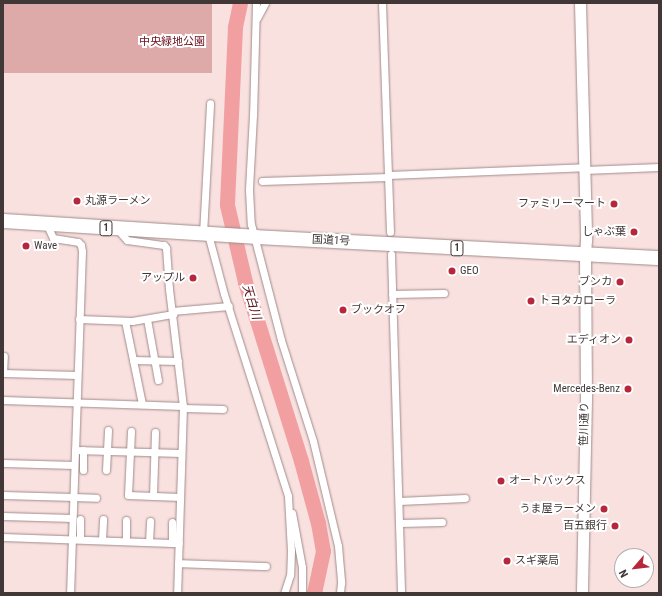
<!DOCTYPE html>
<meta charset="utf-8">
<style>
body{margin:0}
#map{position:relative;width:662px;height:596px;overflow:hidden;background:#f9e1e0;font-family:"Roboto Condensed","Noto Sans JP",sans-serif}
div>[style]{position:absolute}
.green>*{inset:0;background:#dda9a9;transform-origin:0 0}
.river>*{height:15px;margin:-7.5px;padding:0 7.5px;transform-origin:7.5px;border-radius:7.5px;background:#f19fa1}
.roads{filter:drop-shadow(0 0 1px #a18b8a) drop-shadow(0 0 1px #a18b8a)}
.street>*{height:7px;margin:-3.5px;padding:0 3.5px;transform-origin:3.5px;border-radius:3.5px;background:#fff}
.secondary>*{height:11px;margin:-5.5px;padding:0 5.5px;transform-origin:5.5px;border-radius:5.5px;background:#fff}
.highway>*{height:14px;margin:-7px;padding:0 7px;transform-origin:7px;border-radius:7px;background:#fff}
.dots>*{width:11px;height:11px;translate:-50% -50%;box-sizing:border-box;border:2px solid #fff;border-radius:50%}
span{translate:-50% -50%;white-space:nowrap;text-align:center;line-height:1.15;-webkit-text-stroke:4px #fff;paint-order:stroke}
.shield-label span{padding:1px 3px;background:#fff;border:1px solid;border-radius:3px;-webkit-text-stroke-width:0}
.shield-label{font-size:10px;color:#413737;font-weight:700}
.park-label{font-size:11px;color:#6d0d1e}
.poi-label{font-size:11px;color:#413737}
.left{translate:0 -50%;text-align:left}
.right{translate:-100% -50%;text-align:right}
.street-label{font-size:11px;color:#413737}
.water-label{font-size:12px;color:#58101a;font-style:italic}
.frame{position:absolute;inset:0;border:4px solid #413737;pointer-events:none}
.north{position:absolute;left:614px;top:548px;width:40px;height:40px;box-sizing:border-box;background:#fff;border:1px solid #b3afaf;border-radius:50%;rotate:242deg;font-size:11px;font-weight:700;line-height:16px;text-align:center;color:#413737}
.north::after{content:'';display:block;margin:auto;width:14px;height:18px;background:#b8263c;clip-path:polygon(50% 0,100% 100%,50% 72%,0 100%)}
</style>
<div id="map">
<div class="green">
<i style="left:3px;top:3px;width:209px;height:70px"></i>
</div>
<div class="river">
<i style="left:240px;top:3px;width:25px;rotate:102deg"></i>
<i style="left:235px;top:27px;width:178px;rotate:92.6deg"></i>
<i style="left:227px;top:205px;width:79px;rotate:76.8deg"></i>
<i style="left:245px;top:282px;width:188px;rotate:72.6deg"></i>
<i style="left:301px;top:461px;width:64px;rotate:74.7deg"></i>
<i style="left:318px;top:523px;width:28px;rotate:80deg"></i>
<i style="left:323px;top:551px;width:43px;rotate:102.1deg"></i>
</div>
<div class="roads">
<div class="street">
<i style="left:256px;top:3px;width:112px;rotate:91.5deg"></i>
<i style="left:253px;top:115px;width:75px;rotate:93.1deg"></i>
<i style="left:249px;top:190px;width:34px;rotate:87deg"></i>
<i style="left:251px;top:224px;width:120px;rotate:75.5deg"></i>
<i style="left:281px;top:340px;width:106px;rotate:72.4deg"></i>
<i style="left:313px;top:441px;width:108px;rotate:76.6deg"></i>
<i style="left:338px;top:546px;width:37px;rotate:85deg"></i>
<i style="left:341px;top:583px;width:10px;rotate:96deg"></i>
<i style="left:382px;top:3px;width:229px;rotate:88deg"></i>
<i style="left:257px;top:18px;width:17px;rotate:-62deg"></i>
<i style="left:584px;top:170px;width:75px;rotate:-2.3deg"></i>
<i style="left:388px;top:175px;width:196px;rotate:-2.3deg"></i>
<i style="left:262px;top:181px;width:126px;rotate:-1.8deg"></i>
<i style="left:47px;top:225px;width:14px;rotate:65deg"></i>
<i style="left:53px;top:238px;width:25px;rotate:9deg"></i>
<i style="left:78px;top:242px;width:4px;rotate:45deg"></i>
<i style="left:81px;top:245px;width:6px;rotate:81deg"></i>
<i style="left:82px;top:251px;width:342px;rotate:92deg"></i>
<i style="left:117px;top:229px;width:15px;rotate:48deg"></i>
<i style="left:127px;top:240px;width:37px;rotate:8deg"></i>
<i style="left:164px;top:245px;width:4px;rotate:56deg"></i>
<i style="left:166px;top:248px;width:41px;rotate:85.8deg"></i>
<i style="left:169px;top:289px;width:118px;rotate:83.2deg"></i>
<i style="left:183px;top:406px;width:187px;rotate:91.8deg"></i>
<i style="left:203px;top:234px;width:131px;rotate:-86.9deg"></i>
<i style="left:208px;top:234px;width:62px;rotate:75.1deg"></i>
<i style="left:224px;top:294px;width:212px;rotate:72.4deg"></i>
<i style="left:288px;top:496px;width:55px;rotate:86.9deg"></i>
<i style="left:291px;top:551px;width:24px;rotate:92deg"></i>
<i style="left:290px;top:575px;width:19px;rotate:108deg"></i>
<i style="left:391px;top:254px;width:339px;rotate:88.3deg"></i>
<i style="left:392px;top:294px;width:52px;rotate:-1.1deg"></i>
<i style="left:172px;top:311px;width:57px;rotate:-5deg"></i>
<i style="left:79px;top:319px;width:53px;rotate:2.2deg"></i>
<i style="left:132px;top:321px;width:42px;rotate:-9.7deg"></i>
<i style="left:147px;top:319px;width:62px;rotate:79.8deg"></i>
<i style="left:125px;top:321px;width:85px;rotate:78.4deg"></i>
<i style="left:133px;top:360px;width:45px;rotate:1.3deg"></i>
<i style="left:3px;top:373px;width:74px;rotate:1.5deg"></i>
<i style="left:3px;top:373px;width:17px;rotate:-87deg"></i>
<i style="left:3px;top:400px;width:180px;rotate:1.9deg"></i>
<i style="left:183px;top:408px;width:40px;rotate:1.4deg"></i>
<i style="left:131px;top:431px;width:64px;rotate:92.7deg"></i>
<i style="left:128px;top:495px;width:52px;rotate:2.2deg"></i>
<i style="left:75px;top:450px;width:106px;rotate:1.6deg"></i>
<i style="left:3px;top:463px;width:71px;rotate:1.6deg"></i>
<i style="left:83px;top:470px;width:20px;rotate:-90deg"></i>
<i style="left:106px;top:470px;width:40px;rotate:-87.1deg"></i>
<i style="left:3px;top:495px;width:70px;rotate:1.6deg"></i>
<i style="left:153px;top:496px;width:64px;rotate:-88.2deg"></i>
<i style="left:73px;top:497px;width:23px;rotate:2deg"></i>
<i style="left:399px;top:501px;width:66px;rotate:-2.6deg"></i>
<i style="left:292px;top:513px;width:55px;rotate:79.5deg"></i>
<i style="left:302px;top:567px;width:26px;rotate:90deg"></i>
<i style="left:3px;top:516px;width:69px;rotate:1.7deg"></i>
<i style="left:400px;top:523px;width:42px;rotate:-1.4deg"></i>
<i style="left:3px;top:537px;width:176px;rotate:2deg"></i>
<i style="left:80px;top:539px;width:20px;rotate:-90deg"></i>
<i style="left:102px;top:540px;width:21px;rotate:-87deg"></i>
<i style="left:126px;top:541px;width:21px;rotate:-90deg"></i>
<i style="left:149px;top:542px;width:21px;rotate:-87deg"></i>
<i style="left:172px;top:543px;width:21px;rotate:-90deg"></i>
<i style="left:178px;top:563px;width:88px;rotate:2deg"></i>
</div>
<div class="secondary">
<i style="left:580px;top:3px;width:237px;rotate:88.5deg"></i>
<i style="left:586px;top:240px;width:14px;rotate:94deg"></i>
<i style="left:585px;top:254px;width:145px;rotate:89.6deg"></i>
<i style="left:586px;top:399px;width:194px;rotate:91.2deg"></i>
</div>
<div class="highway">
<i style="left:3px;top:221px;width:253px;rotate:3.6deg"></i>
<i style="left:255px;top:237px;width:405px;rotate:3deg"></i>
</div>
</div>
<div class="dots">
<i style="left:77px;top:201px;background:#b8263c"></i>
<i style="left:614px;top:204px;background:#b8263c"></i>
<i style="left:634px;top:232px;background:#b8263c"></i>
<i style="left:26px;top:246px;background:#b8263c"></i>
<i style="left:452px;top:271px;background:#b8263c"></i>
<i style="left:193px;top:278px;background:#b8263c"></i>
<i style="left:620px;top:282px;background:#b8263c"></i>
<i style="left:531px;top:301px;background:#b8263c"></i>
<i style="left:343px;top:310px;background:#b8263c"></i>
<i style="left:629px;top:340px;background:#b8263c"></i>
<i style="left:628px;top:389px;background:#b8263c"></i>
<i style="left:501px;top:481px;background:#b8263c"></i>
<i style="left:604px;top:509px;background:#b8263c"></i>
<i style="left:615px;top:526px;background:#b8263c"></i>
<i style="left:507px;top:561px;background:#b8263c"></i>
</div>
<div class="shield-label">
<span style="left:106px;top:228px">1</span>
<span style="left:457px;top:248px">1</span>
</div>
<div class="park-label">
<span style="left:172px;top:42px">中央緑地公園</span>
</div>
<div class="poi-label">
<span class="left" style="left:85px;top:201px">丸源ラーメン</span>
<span class="right" style="left:606px;top:204px">ファミリーマート</span>
<span class="right" style="left:626px;top:232px">しゃぶ葉</span>
<span class="left" style="left:34px;top:246px">Wave</span>
<span class="left" style="left:460px;top:271px">GEO</span>
<span class="right" style="left:185px;top:278px">アップル</span>
<span class="right" style="left:612px;top:282px">ブンカ</span>
<span class="left" style="left:539px;top:301px">トヨタカローラ</span>
<span class="left" style="left:351px;top:310px">ブックオフ</span>
<span class="right" style="left:621px;top:340px">エディオン</span>
<span class="right" style="left:620px;top:389px">Mercedes-Benz</span>
<span class="left" style="left:509px;top:481px">オートバックス</span>
<span class="right" style="left:596px;top:509px">うま屋ラーメン</span>
<span class="right" style="left:607px;top:526px">百五銀行</span>
<span class="left" style="left:515px;top:561px">スギ薬局</span>
</div>
<div class="street-label">
<span style="left:331px;top:241px;rotate:3deg">国道1号</span>
<span style="left:585px;top:424px;rotate:-89deg">笹川通り</span>
</div>
<div class="water-label">
<span style="left:251px;top:302px;rotate:73deg">天白川</span>
</div>
<div class="frame"></div>
<div class="north">N</div>
</div>
